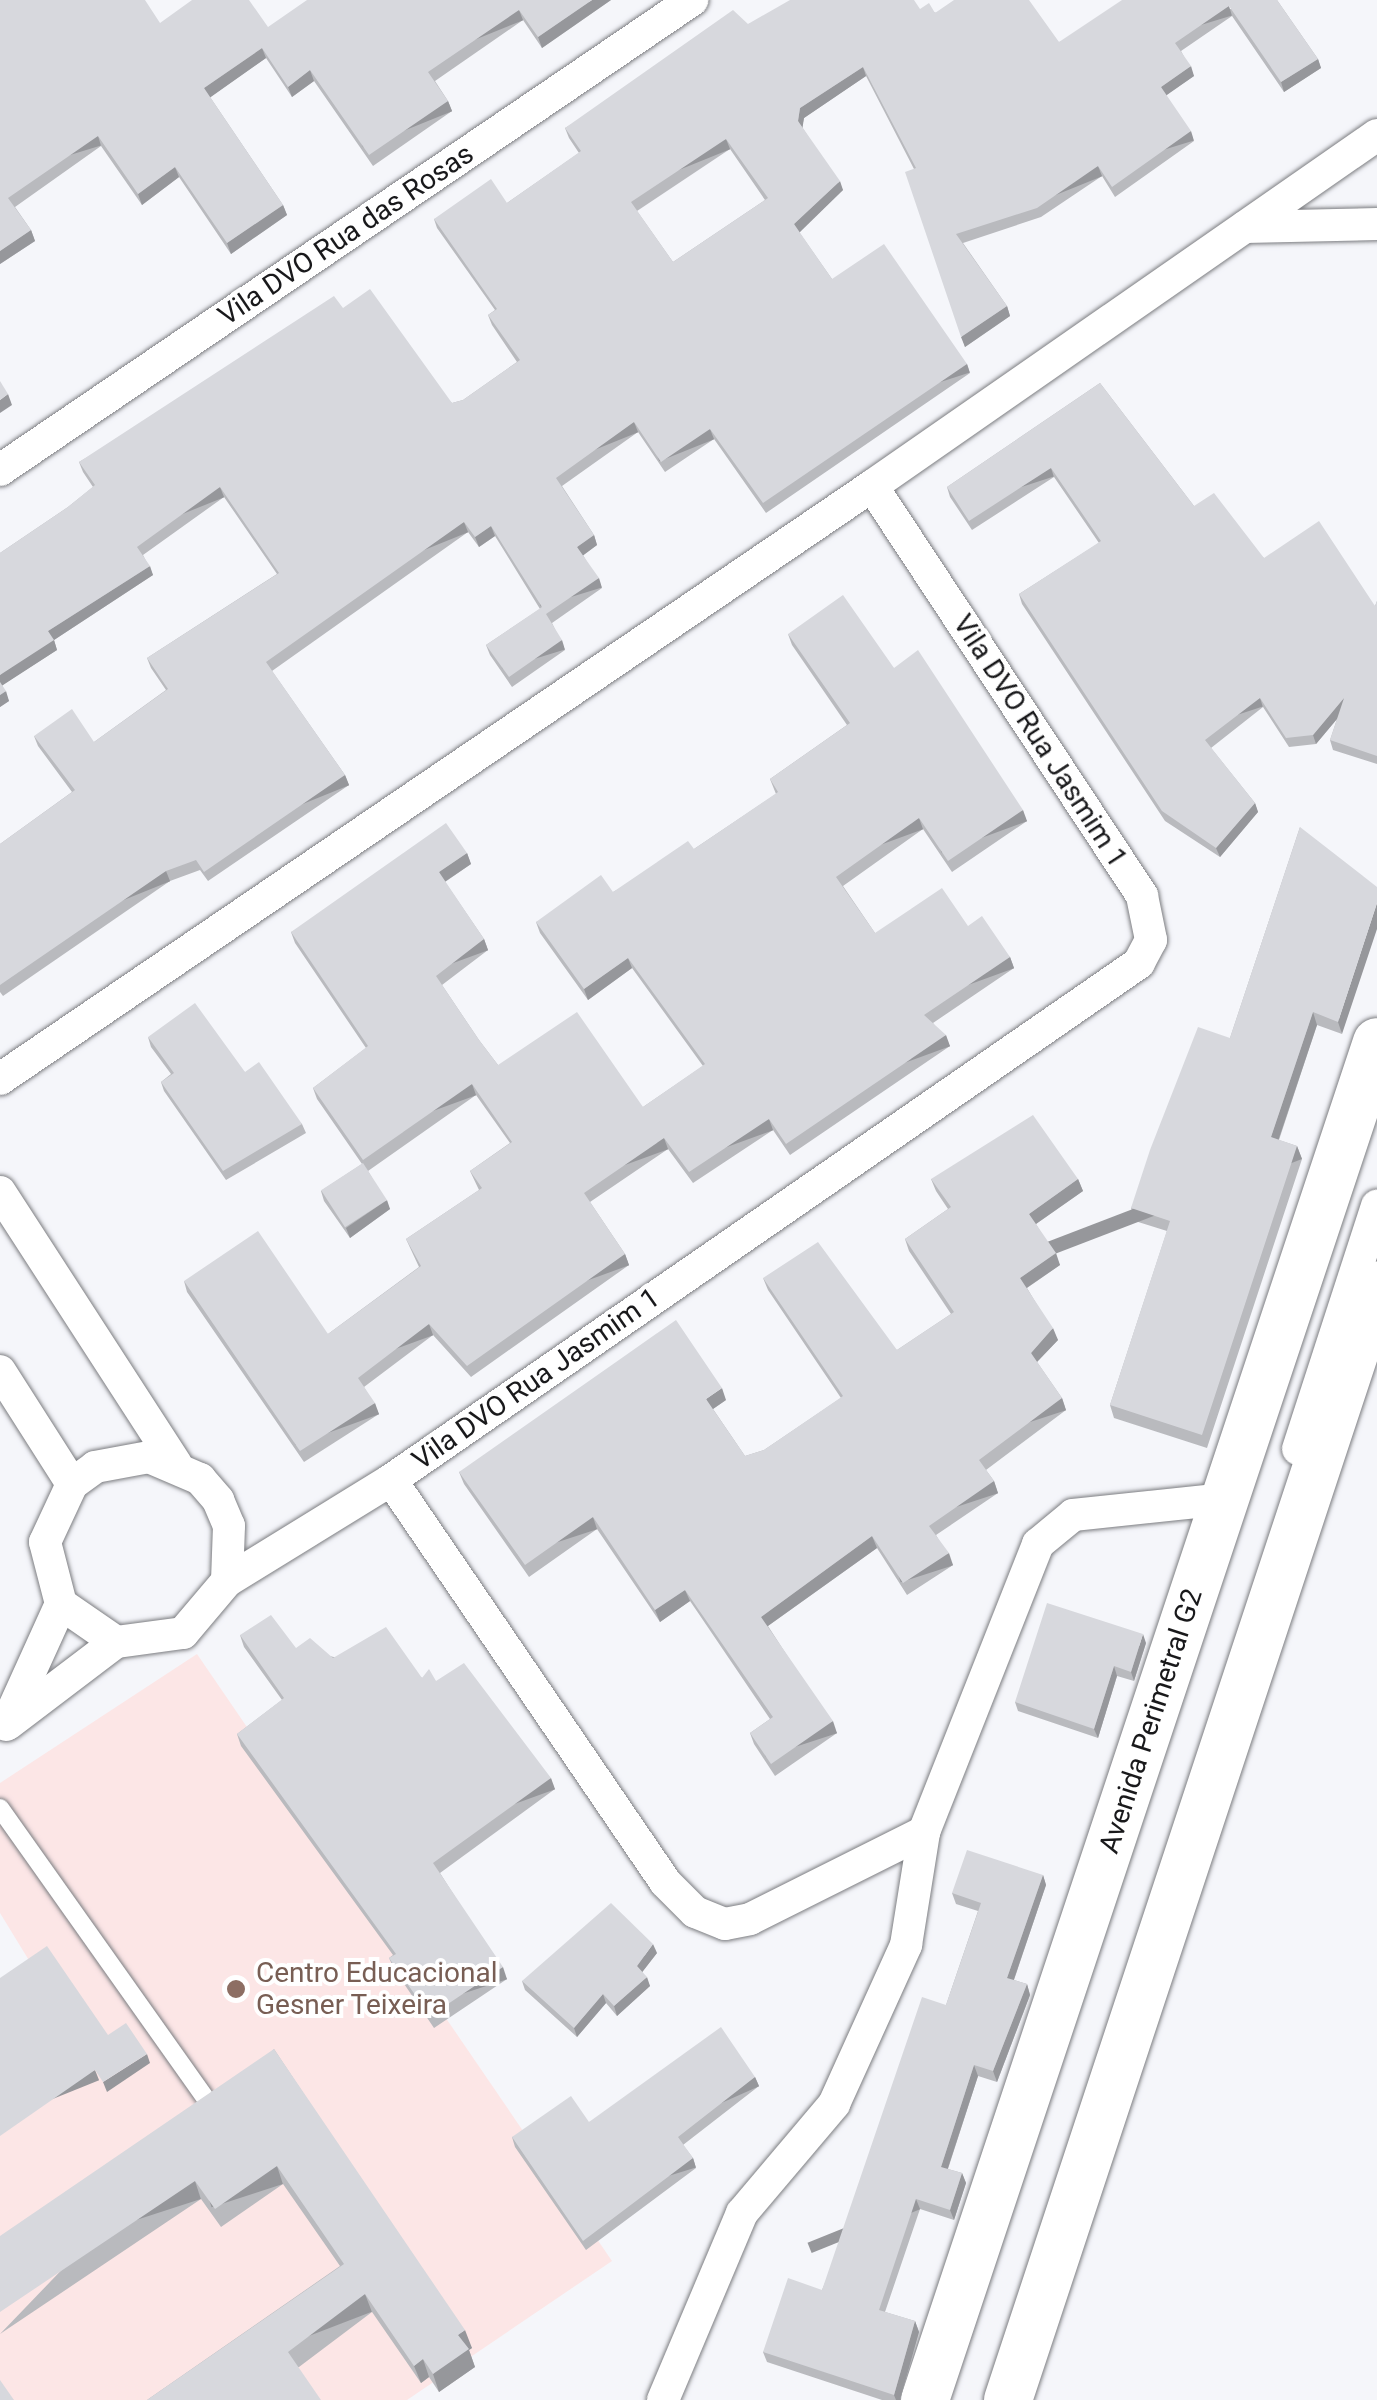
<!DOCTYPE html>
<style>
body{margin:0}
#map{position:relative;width:1377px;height:2400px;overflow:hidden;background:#f5f6fa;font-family:Roboto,sans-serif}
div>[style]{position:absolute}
.education>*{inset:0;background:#fce6e6}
.roads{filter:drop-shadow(0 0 2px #7c7d81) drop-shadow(0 0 2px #7c7d81)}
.lane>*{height:18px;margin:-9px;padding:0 9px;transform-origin:9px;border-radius:9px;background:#fff}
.street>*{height:32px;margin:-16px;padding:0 16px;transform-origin:16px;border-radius:16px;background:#fff}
.secondary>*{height:48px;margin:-24px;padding:0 24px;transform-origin:24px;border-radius:24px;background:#fff}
.wall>*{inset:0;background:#b9babe}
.shaded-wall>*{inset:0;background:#96979b;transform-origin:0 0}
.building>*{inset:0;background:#d7d8dd;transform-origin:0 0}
.dots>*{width:28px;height:28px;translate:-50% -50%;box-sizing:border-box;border:5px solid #fff;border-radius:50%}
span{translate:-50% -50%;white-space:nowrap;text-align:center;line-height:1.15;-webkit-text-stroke:8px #fff;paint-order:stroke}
.street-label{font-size:28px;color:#19191b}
.education-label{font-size:28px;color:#785e54}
.left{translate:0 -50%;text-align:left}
</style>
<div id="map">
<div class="education">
<i style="clip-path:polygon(197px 1654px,612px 2261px,407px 2400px,0 2400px,0 2130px,93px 2065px,0 1913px,0 1783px)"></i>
</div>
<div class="roads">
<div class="lane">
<i style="left:0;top:1808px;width:353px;rotate:54.7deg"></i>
</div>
<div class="street">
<i style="left:1245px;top:227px;width:132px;rotate:-1.3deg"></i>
<i style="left:0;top:470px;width:837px;rotate:-34.18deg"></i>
<i style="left:872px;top:486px;width:615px;rotate:-34.8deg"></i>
<i style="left:0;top:1079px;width:1055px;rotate:-34.22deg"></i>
<i style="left:872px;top:486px;width:491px;rotate:56.6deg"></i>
<i style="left:1142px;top:896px;width:45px;rotate:78.4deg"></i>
<i style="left:1151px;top:940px;width:26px;rotate:118deg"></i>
<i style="left:1139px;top:963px;width:909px;rotate:145.35deg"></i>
<i style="left:391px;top:1480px;width:193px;rotate:148.4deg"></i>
<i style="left:0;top:1192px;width:324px;rotate:57.1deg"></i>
<i style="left:0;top:1371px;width:134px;rotate:57.5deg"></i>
<i style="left:1298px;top:1449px;width:256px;rotate:-72deg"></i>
<i style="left:391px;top:1480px;width:486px;rotate:55.7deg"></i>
<i style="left:665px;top:1882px;width:42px;rotate:45deg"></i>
<i style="left:695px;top:1912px;width:32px;rotate:22deg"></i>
<i style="left:725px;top:1924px;width:25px;rotate:-11deg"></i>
<i style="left:750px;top:1919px;width:195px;rotate:-26.6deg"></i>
<i style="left:8px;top:1724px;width:136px;rotate:-37.2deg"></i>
<i style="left:6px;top:1725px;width:133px;rotate:-65.6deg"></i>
<i style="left:61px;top:1604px;width:64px;rotate:-104.5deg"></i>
<i style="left:45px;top:1542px;width:64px;rotate:-65deg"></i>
<i style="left:72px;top:1484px;width:29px;rotate:-36deg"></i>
<i style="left:95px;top:1467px;width:55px;rotate:-10.5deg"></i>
<i style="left:149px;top:1457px;width:56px;rotate:23.3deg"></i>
<i style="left:200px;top:1479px;width:28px;rotate:49deg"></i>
<i style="left:218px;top:1500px;width:28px;rotate:67deg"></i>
<i style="left:229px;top:1526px;width:55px;rotate:92.1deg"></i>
<i style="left:227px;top:1581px;width:68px;rotate:130.2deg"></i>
<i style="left:183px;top:1633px;width:68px;rotate:172.3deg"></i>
<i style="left:116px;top:1642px;width:67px;rotate:-145.4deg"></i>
<i style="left:663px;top:2400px;width:203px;rotate:-67.1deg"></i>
<i style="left:742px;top:2213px;width:143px;rotate:-49.8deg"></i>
<i style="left:834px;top:2104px;width:175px;rotate:-65.6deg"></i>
<i style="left:906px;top:1945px;width:114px;rotate:-80.9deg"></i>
<i style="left:924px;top:1832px;width:310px;rotate:-68.4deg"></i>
<i style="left:1038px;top:1544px;width:45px;rotate:-39.6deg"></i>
<i style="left:1073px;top:1515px;width:153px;rotate:-6deg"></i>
</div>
<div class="secondary">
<i style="left:925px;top:2400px;width:1431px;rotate:-71.59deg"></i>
<i style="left:1008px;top:2400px;width:1174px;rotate:-71.69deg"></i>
</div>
</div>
<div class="wall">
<i style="clip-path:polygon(0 0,160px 23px,268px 27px,611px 0,542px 48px,523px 20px,435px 81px,448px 101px,452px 111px,373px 166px,314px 81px,292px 97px,266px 58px,210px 97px,283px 205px,287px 215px,231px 254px,179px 177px,142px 205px,101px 146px,15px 207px,31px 230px,35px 241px,0 264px)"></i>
<i style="clip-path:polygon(evenodd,1277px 0,1318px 59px,1321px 68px,1284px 92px,1232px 16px,1181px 51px,1194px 76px,1166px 95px,1194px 141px,1115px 197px,1102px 176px,1041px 217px,963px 243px,1007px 306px,1010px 316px,965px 347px,914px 169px,866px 76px,804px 118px,802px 127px,843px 190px,799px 232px,832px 279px,967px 364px,970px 373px,766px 513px,714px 439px,665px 472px,638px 432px,562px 486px,594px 535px,597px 545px,583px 555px,602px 588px,552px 623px,565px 650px,512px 687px,490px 655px,486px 645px,540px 609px,495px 536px,479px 547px,468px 532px,272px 671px,345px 775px,349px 785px,208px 881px,200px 870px,170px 881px,3px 996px,0 992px,0 844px,72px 792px,38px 746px,34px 736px,94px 742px,166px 690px,151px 668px,147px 658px,277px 574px,224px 497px,143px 555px,153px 575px,54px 640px,57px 650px,2px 685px,9px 701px,0 707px,0 553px,68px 507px,93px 487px,83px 472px,79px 462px,343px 308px,452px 403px,463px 400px,517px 362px,492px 325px,488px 315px,495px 310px,437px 228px,434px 219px,507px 203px,579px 153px,569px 138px,565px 128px,748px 24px,920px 9px,1059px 42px,1277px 0,730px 149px,765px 200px,673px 262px,637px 211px,730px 149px)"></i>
<i style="clip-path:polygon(1100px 383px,1194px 506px,1264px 558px,1375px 606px,1377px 601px,1377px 764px,1333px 750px,1330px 740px,1337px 719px,1316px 744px,1289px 747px,1263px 707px,1211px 748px,1255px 803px,1258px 812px,1220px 857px,1165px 821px,1022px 604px,1019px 594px,1099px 543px,1054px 477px,972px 530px,950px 497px,947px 487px)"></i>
<i style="clip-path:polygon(788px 634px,894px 668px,1027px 821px,952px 872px,923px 829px,843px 886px,875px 933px,968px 926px,1010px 957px,1014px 968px,933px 1023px,950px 1046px,790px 1155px,773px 1130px,693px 1183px,668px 1149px,590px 1202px,625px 1254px,629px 1265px,471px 1377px,433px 1335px,364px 1387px,379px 1414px,304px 1462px,187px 1292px,184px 1281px,328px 1334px,419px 1267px,406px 1239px,479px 1190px,470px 1171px,510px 1143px,476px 1095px,368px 1171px,390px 1209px,350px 1238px,324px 1201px,321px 1191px,362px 1164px,317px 1099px,313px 1088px,366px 1048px,295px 943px,291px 932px,467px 853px,471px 864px,445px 882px,484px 939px,488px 950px,442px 985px,479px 1040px,498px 1065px,643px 1107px,703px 1066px,632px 968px,588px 1000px,540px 933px,536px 922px,613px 892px,694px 849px,776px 794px,770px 779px,847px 725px,792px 645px)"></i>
<i style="clip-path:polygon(1300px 827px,1342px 1034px,1317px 1025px,1279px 1140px,1297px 1146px,1302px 1159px,1207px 1448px,1114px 1418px,1110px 1405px,1167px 1231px,1135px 1221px,1131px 1208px,1230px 1038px)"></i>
<i style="clip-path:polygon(148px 1037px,245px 1072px,302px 1124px,306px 1133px,226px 1180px,164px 1091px,161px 1082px,171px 1074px,151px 1047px)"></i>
<i style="clip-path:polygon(931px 1179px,1078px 1179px,1083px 1191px,1036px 1224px,1060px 1265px,1027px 1288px,1058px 1340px,1037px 1362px,1062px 1398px,1066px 1410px,986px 1470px,994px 1481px,998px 1493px,936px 1535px,953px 1565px,907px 1595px,877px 1548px,768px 1626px,837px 1733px,775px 1776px,754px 1744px,750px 1733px,770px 1719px,690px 1601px,660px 1622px,597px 1529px,529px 1577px,464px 1484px,459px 1472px,726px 1400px,713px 1409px,745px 1456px,764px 1450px,841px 1398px,768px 1290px,763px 1278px,897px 1350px,951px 1314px,909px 1251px,905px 1239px,948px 1209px,936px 1191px)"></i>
<i style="clip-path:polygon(240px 1635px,436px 1681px,555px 1789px,440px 1873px,507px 1979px,434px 2028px,394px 1969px,389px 1958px,393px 1955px,241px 1746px,237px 1734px,282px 1700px,244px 1647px)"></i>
<i style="clip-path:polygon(1146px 1643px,1134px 1681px,1117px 1676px,1098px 1738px,1018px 1711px,1015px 1702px)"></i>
<i style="clip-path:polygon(1043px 1875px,1046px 1885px,1014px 1980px,1027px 1984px,1030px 1995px,997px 2082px,978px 2076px,948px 2169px,962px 2173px,966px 2183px,954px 2220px,920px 2209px,885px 2312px,915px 2321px,919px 2332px,900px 2400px,882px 2400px,767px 2362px,763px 2352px,822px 2290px,946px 2005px,978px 1911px,956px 1904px,952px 1893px)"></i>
<i style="clip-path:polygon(657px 1953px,642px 1972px,650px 1986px,617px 2016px,606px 2003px,577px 2037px,525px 1990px,522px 1981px)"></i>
<i style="clip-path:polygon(274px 2049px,472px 2348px,469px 2350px,475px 2367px,439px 2392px,429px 2377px,421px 2383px,372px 2312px,299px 2367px,147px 2400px,340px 2266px,283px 2184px,221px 2227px,201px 2199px,0 2334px)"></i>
<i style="clip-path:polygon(755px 2077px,759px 2086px,683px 2145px,693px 2158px,696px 2168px,586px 2250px,515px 2147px,512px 2137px,589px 2122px)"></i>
</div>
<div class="shaded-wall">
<i style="clip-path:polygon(592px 0,611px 0,542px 48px,538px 37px)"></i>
<i style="left:1229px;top:6px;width:10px;height:65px;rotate:73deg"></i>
<i style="left:519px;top:10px;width:11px;height:110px;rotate:68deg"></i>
<i style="clip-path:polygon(262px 48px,266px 58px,208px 99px,204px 88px)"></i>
<i style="clip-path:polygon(1318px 59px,1321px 68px,1284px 92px,1281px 82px)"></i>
<i style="clip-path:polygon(1191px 66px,1194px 76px,1164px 97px,1161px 87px)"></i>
<i style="clip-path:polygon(863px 67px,866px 76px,804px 118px,802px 131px,798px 121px,800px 108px)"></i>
<i style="clip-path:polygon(310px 70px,314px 81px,292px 97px,288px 87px)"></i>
<i style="left:448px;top:101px;width:11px;height:96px;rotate:68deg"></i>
<i style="left:1191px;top:131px;width:10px;height:97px;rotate:73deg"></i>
<i style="left:98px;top:136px;width:10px;height:109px;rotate:73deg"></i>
<i style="left:726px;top:139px;width:11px;height:114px;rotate:68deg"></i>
<i style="left:1098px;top:166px;width:11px;height:74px;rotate:68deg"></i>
<i style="clip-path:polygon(175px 167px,179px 177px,142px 205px,138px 194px)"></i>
<i style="clip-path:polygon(840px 181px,843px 190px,798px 234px,794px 224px)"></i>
<i style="clip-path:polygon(283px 205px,287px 215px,231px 254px,227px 243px)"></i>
<i style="clip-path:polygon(31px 230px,35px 241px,0 264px,0 251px)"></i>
<i style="clip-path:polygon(1007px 306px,1010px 316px,965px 347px,961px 337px)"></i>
<i style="left:967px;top:364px;width:9px;height:247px;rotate:72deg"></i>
<i style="clip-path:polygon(8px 394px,12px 405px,0 413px,0 400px)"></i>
<i style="left:634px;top:422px;width:11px;height:96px;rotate:68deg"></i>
<i style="left:710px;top:429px;width:11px;height:59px;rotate:68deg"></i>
<i style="left:1051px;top:468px;width:9px;height:98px;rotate:72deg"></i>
<i style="left:220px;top:487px;width:11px;height:102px;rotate:68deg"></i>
<i style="left:464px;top:522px;width:11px;height:242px;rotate:68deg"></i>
<i style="clip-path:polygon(491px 526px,495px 536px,479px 547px,475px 537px)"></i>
<i style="clip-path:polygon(594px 535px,597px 545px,581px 557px,577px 547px)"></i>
<i style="clip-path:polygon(150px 566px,153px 575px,54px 640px,57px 650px,0 687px,0 675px,48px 631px)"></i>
<i style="left:599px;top:578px;width:10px;height:64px;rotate:73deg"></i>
<i style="left:562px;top:640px;width:10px;height:65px;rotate:73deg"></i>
<i style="clip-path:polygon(6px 691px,9px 701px,0 707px,0 695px)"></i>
<i style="left:1260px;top:698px;width:9px;height:69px;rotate:72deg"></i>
<i style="clip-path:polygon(1344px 698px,1347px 707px,1316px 744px,1313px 735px)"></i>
<i style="left:345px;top:775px;width:11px;height:171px;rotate:68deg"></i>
<i style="clip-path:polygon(1255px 803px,1258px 812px,1220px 857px,1216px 848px)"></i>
<i style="left:1023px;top:810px;width:12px;height:91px;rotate:70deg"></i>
<i style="left:919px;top:818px;width:12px;height:102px;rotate:70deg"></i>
<i style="clip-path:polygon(467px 853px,471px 864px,443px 883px,439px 872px)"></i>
<i style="left:166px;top:871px;width:11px;height:201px;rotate:68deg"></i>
<i style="clip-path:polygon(1377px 903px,1377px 929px,1342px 1034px,1338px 1022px)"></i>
<i style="left:484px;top:939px;width:12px;height:61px;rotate:70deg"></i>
<i style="left:1010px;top:957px;width:12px;height:104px;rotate:70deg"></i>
<i style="clip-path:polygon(628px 958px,632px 968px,588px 1000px,584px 989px)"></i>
<i style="clip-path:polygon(1313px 1012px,1317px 1025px,1275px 1150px,1271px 1137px)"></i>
<i style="left:946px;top:1035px;width:12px;height:194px;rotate:70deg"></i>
<i style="left:472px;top:1084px;width:12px;height:133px;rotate:70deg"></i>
<i style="left:769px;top:1119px;width:12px;height:96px;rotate:70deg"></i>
<i style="left:664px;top:1138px;width:12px;height:97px;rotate:70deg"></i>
<i style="left:1297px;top:1146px;width:14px;height:304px;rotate:69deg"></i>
<i style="clip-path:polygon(1078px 1179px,1083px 1191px,1033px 1226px,1029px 1214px)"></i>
<i style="clip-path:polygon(387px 1200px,390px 1209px,350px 1238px,346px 1228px)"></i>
<i style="clip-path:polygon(1056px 1253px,1060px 1265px,1025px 1289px,1020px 1278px)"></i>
<i style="left:625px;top:1254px;width:12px;height:194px;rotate:70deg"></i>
<i style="left:429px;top:1324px;width:12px;height:89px;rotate:70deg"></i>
<i style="clip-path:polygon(1053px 1328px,1058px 1340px,1035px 1364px,1031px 1353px)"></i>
<i style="clip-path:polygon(722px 1388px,726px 1400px,710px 1411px,706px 1399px)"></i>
<i style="left:1062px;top:1398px;width:13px;height:104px;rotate:72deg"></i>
<i style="left:375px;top:1403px;width:12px;height:89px;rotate:70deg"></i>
<i style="left:994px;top:1481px;width:13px;height:79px;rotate:72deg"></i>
<i style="left:593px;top:1517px;width:13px;height:83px;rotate:72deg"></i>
<i style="clip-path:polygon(872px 1536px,877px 1548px,765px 1628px,761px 1617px)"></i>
<i style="left:949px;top:1553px;width:13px;height:55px;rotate:72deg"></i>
<i style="clip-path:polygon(685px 1590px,690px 1601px,660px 1622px,655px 1610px)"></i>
<i style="clip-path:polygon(1143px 1634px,1146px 1643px,1134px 1681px,1131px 1672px)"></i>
<i style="clip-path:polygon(1114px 1666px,1117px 1676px,1098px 1738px,1094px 1729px)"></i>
<i style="left:833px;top:1721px;width:13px;height:75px;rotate:72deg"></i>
<i style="left:551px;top:1778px;width:12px;height:145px;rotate:70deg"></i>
<i style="clip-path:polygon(1043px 1875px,1046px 1885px,1011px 1988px,1007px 1978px)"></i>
<i style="clip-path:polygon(653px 1944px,657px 1953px,640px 1975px,637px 1966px)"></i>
<i style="left:503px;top:1967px;width:13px;height:88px;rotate:72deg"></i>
<i style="clip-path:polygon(647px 1977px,650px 1986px,617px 2016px,614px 2006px)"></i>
<i style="clip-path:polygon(1027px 1984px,1030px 1995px,997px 2082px,993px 2071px)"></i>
<i style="clip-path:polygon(603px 1994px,606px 2003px,577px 2037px,574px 2028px)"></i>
<i style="clip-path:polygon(147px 2054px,150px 2063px,107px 2092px,103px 2082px)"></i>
<i style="clip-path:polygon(974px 2065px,978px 2076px,945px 2177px,941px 2167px)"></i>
<i style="left:95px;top:2070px;width:11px;height:116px;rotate:68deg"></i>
<i style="left:755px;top:2077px;width:10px;height:98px;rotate:66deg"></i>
<i style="left:693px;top:2158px;width:10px;height:138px;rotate:73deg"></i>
<i style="left:277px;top:2166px;width:19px;height:75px;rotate:72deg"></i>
<i style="clip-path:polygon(962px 2173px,966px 2183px,954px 2220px,950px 2210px)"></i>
<i style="left:195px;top:2181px;width:19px;height:235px;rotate:72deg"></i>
<i style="left:916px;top:2199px;width:11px;height:117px;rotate:68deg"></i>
<i style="left:365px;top:2294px;width:19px;height:96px;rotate:69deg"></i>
<i style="clip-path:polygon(915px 2321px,919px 2332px,900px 2400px,896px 2400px,894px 2395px)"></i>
<i style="clip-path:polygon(465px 2330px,472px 2348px,469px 2350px,475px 2367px,439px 2392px,433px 2374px,458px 2335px)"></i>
<i style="clip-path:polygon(423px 2359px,429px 2377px,421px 2383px,414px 2366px)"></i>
</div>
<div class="building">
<i style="clip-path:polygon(0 0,145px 0,160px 23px,192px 0,249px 0,268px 27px,307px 0,592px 0,538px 37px,519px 10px,428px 72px,448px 101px,369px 155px,310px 70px,288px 87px,262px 48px,204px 88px,283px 205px,227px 243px,175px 167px,138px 194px,98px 136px,8px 198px,31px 230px,0 251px)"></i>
<i style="clip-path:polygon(evenodd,790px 0,914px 0,920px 9px,929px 3px,935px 13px,954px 0,1029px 0,1059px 42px,1122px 0,1277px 0,1318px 59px,1281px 82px,1229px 6px,1175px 43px,1191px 66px,1161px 87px,1191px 131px,1112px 187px,1098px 166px,1037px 208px,956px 234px,1007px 306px,961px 337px,905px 172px,916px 168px,863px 67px,800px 108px,798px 121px,840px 181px,794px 224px,832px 279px,884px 244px,967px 364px,763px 503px,710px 429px,661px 462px,634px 422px,556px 478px,594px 535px,577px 547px,599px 578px,546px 614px,562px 640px,509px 677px,486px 645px,542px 607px,491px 526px,475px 537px,464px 522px,266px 662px,345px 775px,204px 872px,196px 860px,166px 871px,0 985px,0 844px,75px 790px,34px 736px,72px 709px,94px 742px,168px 689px,147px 658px,279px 573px,220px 487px,137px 547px,150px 566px,48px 631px,54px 640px,0 675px,0 553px,68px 507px,95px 485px,79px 462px,334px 296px,343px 308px,370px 289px,452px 403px,463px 400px,520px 360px,488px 315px,497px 309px,434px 219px,491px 179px,507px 203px,581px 151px,565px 128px,733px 10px,748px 24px,790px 0,726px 139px,768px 198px,673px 262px,631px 202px,726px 139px)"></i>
<i style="clip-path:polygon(0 381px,8px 394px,0 400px)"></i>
<i style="clip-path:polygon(1100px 383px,1194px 506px,1214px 493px,1264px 558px,1319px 521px,1375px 606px,1377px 601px,1377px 756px,1330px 740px,1344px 698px,1313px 735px,1286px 738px,1260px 698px,1205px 740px,1255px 803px,1216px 848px,1162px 811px,1019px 594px,1101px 541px,1051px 468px,969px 521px,947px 487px)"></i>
<i style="clip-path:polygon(843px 595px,894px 668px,918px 650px,1023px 810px,948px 861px,919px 818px,836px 877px,875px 933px,942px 888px,968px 926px,982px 916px,1010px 957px,924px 1015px,946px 1035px,786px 1144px,769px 1119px,689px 1172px,664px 1138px,584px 1193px,625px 1254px,467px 1366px,429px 1324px,358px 1378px,375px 1403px,300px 1451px,184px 1281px,258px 1231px,328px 1334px,421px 1266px,406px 1239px,482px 1188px,470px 1171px,512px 1142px,472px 1084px,363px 1160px,313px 1088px,368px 1046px,291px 932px,446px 823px,467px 853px,439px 872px,484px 939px,436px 976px,479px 1040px,498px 1065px,577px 1012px,643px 1107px,705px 1064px,628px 958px,584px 989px,536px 922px,601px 875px,613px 892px,688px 841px,694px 849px,778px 792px,770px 779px,850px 723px,788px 634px)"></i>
<i style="clip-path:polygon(0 682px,6px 691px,0 695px)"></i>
<i style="clip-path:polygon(1300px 827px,1377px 887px,1377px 903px,1338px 1022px,1313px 1012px,1271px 1137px,1297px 1146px,1202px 1435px,1110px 1405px,1170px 1221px,1131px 1208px,1150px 1150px,1198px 1027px,1230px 1038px)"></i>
<i style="clip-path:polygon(195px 1003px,245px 1072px,259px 1062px,302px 1124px,223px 1171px,161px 1082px,174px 1073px,148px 1037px)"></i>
<i style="clip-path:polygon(1033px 1115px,1078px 1179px,1029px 1214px,1056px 1253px,1020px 1278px,1053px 1328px,1031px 1353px,1062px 1398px,979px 1460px,994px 1481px,929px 1526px,949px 1553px,903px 1583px,872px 1536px,761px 1617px,833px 1721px,771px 1764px,750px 1733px,773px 1717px,685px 1590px,655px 1610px,593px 1517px,525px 1565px,459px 1472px,676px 1320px,722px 1388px,706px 1399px,745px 1456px,764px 1450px,843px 1396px,763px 1278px,818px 1242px,897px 1350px,954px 1312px,905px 1239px,951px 1207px,931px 1179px)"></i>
<i style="left:363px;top:1163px;width:44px;height:50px;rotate:57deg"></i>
<i style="clip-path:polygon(1047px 1603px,1143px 1634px,1131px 1672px,1114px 1666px,1094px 1729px,1015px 1702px)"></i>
<i style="clip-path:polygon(271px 1615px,296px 1648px,310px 1638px,333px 1658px,386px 1627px,422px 1678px,429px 1669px,436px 1681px,464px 1663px,551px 1778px,433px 1863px,503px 1967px,430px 2016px,389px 1958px,396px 1954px,237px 1734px,284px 1698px,240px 1635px)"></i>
<i style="clip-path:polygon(967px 1850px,1043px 1875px,1007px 1978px,1027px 1984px,993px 2071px,974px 2065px,941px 2167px,962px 2173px,950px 2210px,916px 2199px,879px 2310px,915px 2321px,894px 2395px,763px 2352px,788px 2278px,822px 2290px,922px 1997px,946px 2005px,981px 1903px,952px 1893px)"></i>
<i style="clip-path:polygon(611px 1903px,653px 1944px,637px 1966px,647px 1977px,614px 2006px,603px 1994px,574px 2028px,522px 1981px)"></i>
<i style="clip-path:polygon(47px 1946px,108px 2035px,126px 2023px,147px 2054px,103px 2082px,95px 2070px,0 2136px,0 1978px)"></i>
<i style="clip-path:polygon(721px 2027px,755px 2077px,678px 2137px,693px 2158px,583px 2241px,512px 2137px,571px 2096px,589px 2122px)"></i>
<i style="clip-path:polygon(274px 2049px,465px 2330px,458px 2335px,469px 2349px,433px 2374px,423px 2359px,414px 2366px,365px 2294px,288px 2352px,321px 2400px,147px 2400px,344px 2264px,277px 2166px,215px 2209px,195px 2181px,0 2312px,0 2236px)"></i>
<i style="clip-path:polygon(0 2380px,14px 2400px,0 2400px)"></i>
</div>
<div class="dots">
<i style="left:236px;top:1989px;background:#8d6e63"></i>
</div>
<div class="street-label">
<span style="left:346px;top:235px;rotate:-34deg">Vila DVO Rua das Rosas</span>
<span style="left:1040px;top:741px;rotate:57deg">Vila DVO Rua Jasmim 1</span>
<span style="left:536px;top:1379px;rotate:-35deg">Vila DVO Rua Jasmim 1</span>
<span style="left:1151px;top:1721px;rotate:-72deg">Avenida Perimetral G2</span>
</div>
<div class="education-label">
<span class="left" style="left:256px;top:1989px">Centro Educacional<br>Gesner Teixeira</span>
</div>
</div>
